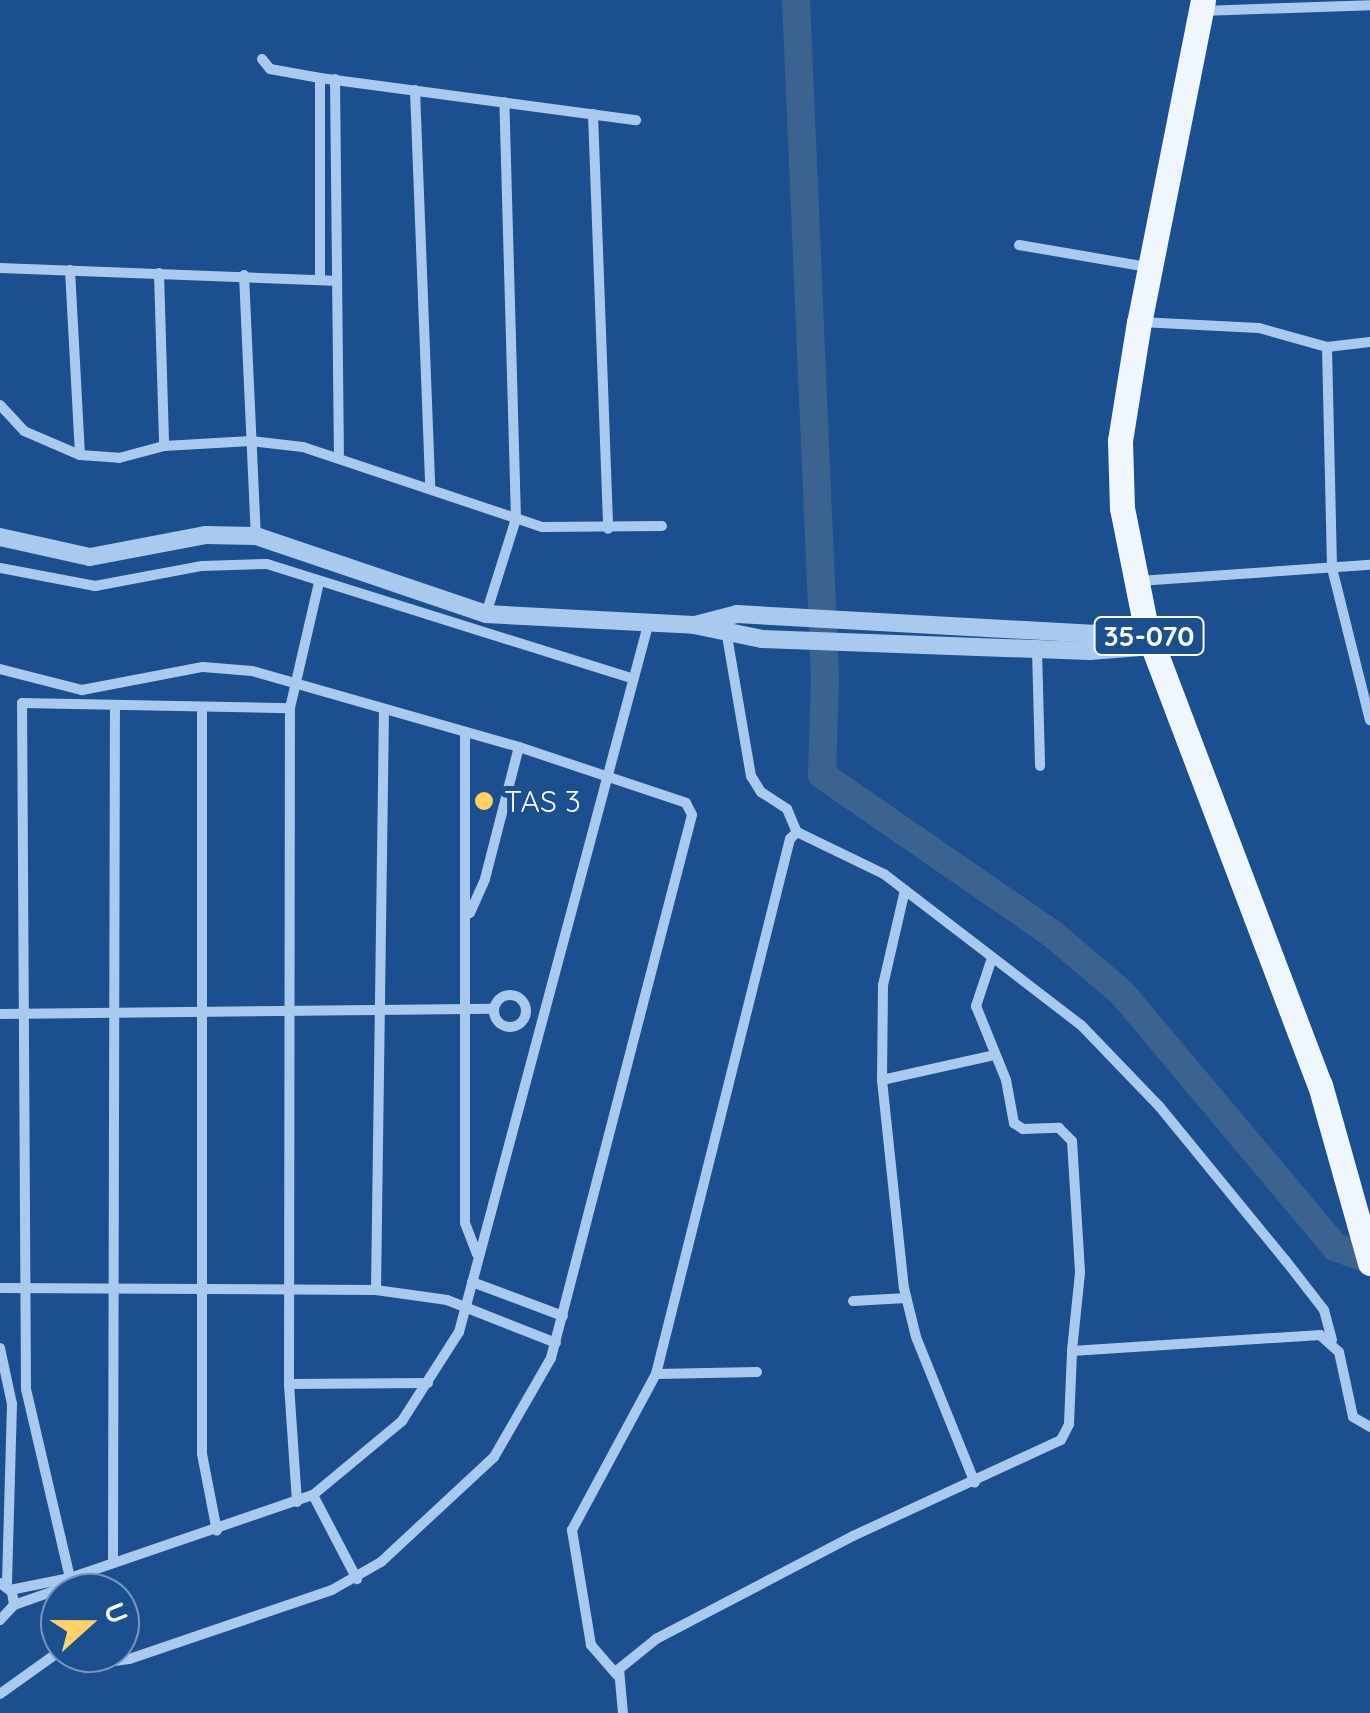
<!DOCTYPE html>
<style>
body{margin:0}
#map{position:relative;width:1370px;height:1713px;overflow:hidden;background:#1b4f8f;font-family:Quicksand,sans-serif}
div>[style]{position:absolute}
.river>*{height:28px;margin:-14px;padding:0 14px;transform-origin:14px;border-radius:14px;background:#3c6290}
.minor>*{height:10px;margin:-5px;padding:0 5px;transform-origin:5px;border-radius:5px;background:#a9c9ee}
.minor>.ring{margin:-5px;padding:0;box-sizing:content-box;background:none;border:10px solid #a9c9ee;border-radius:50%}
.tertiary>*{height:18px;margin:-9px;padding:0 9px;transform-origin:9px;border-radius:9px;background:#a9c9ee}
.primary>*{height:25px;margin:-12.5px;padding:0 12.5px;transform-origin:12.5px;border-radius:12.5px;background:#f0f6ff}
.dots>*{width:28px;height:28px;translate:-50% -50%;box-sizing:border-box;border:5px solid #1b4f8f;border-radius:50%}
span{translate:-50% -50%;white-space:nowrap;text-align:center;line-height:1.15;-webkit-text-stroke:10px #1b4f8f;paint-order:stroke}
.shield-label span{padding:2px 8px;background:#1b4f8f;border:2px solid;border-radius:8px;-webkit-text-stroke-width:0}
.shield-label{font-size:28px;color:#fff;font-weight:700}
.poi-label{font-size:30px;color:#fff}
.left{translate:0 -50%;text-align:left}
.north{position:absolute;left:40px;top:1573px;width:100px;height:100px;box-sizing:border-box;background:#1b4f8f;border:2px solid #7695bc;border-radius:50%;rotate:69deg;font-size:28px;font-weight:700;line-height:40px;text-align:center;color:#fff}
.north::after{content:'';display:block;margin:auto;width:35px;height:45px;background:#ffd166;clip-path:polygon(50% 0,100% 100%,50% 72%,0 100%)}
</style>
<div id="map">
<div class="river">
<i style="left:796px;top:0;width:680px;rotate:87.55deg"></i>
<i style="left:825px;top:679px;width:96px;rotate:91.8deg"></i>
<i style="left:822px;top:775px;width:277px;rotate:34.6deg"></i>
<i style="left:1050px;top:932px;width:94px;rotate:40.3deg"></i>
<i style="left:1122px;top:993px;width:331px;rotate:50deg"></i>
<i style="left:1335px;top:1247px;width:37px;rotate:20deg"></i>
</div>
<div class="minor">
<i style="left:1202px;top:11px;width:168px;rotate:-2deg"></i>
<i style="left:262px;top:59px;width:13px;rotate:51deg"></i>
<i style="left:270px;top:69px;width:51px;rotate:10.2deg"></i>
<i style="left:320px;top:78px;width:319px;rotate:7.6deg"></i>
<i style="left:335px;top:79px;width:376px;rotate:89.4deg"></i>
<i style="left:415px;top:90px;width:396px;rotate:87.8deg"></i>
<i style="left:593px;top:114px;width:415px;rotate:87.9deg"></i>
<i style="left:1019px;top:245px;width:131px;rotate:9.7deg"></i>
<i style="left:0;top:268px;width:333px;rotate:2.2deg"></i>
<i style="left:70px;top:270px;width:185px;rotate:86.9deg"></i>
<i style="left:159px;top:273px;width:173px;rotate:88.3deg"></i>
<i style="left:244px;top:275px;width:261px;rotate:87.4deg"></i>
<i style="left:320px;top:280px;width:202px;rotate:-90deg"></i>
<i style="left:1140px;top:322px;width:119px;rotate:2.9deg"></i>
<i style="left:1259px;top:328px;width:71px;rotate:15.6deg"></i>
<i style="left:1327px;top:347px;width:43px;rotate:-6.6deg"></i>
<i style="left:1327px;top:347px;width:221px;rotate:88.7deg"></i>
<i style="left:1332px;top:568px;width:157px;rotate:76deg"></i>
<i style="left:0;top:405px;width:35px;rotate:47deg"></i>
<i style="left:24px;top:431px;width:61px;rotate:23.2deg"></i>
<i style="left:80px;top:455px;width:39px;rotate:4deg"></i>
<i style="left:119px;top:458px;width:47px;rotate:-14.9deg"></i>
<i style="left:164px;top:446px;width:87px;rotate:-3.3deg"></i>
<i style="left:251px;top:441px;width:52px;rotate:6.6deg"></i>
<i style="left:303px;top:447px;width:252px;rotate:18.5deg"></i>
<i style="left:542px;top:527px;width:120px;rotate:-0.5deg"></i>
<i style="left:0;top:568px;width:97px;rotate:10.7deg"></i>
<i style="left:95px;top:586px;width:109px;rotate:-10.6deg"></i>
<i style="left:202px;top:566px;width:65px;rotate:-1.8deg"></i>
<i style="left:267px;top:564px;width:384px;rotate:17.4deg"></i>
<i style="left:1139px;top:581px;width:232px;rotate:-4deg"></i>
<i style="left:486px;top:614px;width:100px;rotate:-72.5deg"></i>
<i style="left:516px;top:519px;width:417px;rotate:-91.6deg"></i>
<i style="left:726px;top:630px;width:148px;rotate:80.3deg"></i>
<i style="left:751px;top:776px;width:19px;rotate:58deg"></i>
<i style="left:761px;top:792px;width:31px;rotate:33deg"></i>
<i style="left:787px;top:809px;width:25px;rotate:67deg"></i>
<i style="left:1037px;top:649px;width:117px;rotate:88.5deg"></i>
<i style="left:0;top:669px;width:85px;rotate:14.4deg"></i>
<i style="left:82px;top:690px;width:123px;rotate:-10.8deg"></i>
<i style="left:203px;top:667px;width:49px;rotate:4.7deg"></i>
<i style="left:252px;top:671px;width:278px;rotate:15.9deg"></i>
<i style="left:519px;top:747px;width:176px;rotate:18.5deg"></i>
<i style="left:686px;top:803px;width:13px;rotate:63deg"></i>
<i style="left:692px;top:815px;width:561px;rotate:104.56deg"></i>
<i style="left:551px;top:1358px;width:114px;rotate:119.9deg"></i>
<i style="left:494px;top:1457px;width:154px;rotate:137.1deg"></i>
<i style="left:381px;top:1562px;width:56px;rotate:150.3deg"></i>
<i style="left:332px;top:1590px;width:214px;rotate:161.2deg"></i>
<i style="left:129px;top:1659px;width:45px;rotate:172.4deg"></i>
<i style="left:84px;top:1665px;width:31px;rotate:-159deg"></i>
<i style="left:202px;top:708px;width:746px;rotate:90deg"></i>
<i style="left:202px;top:1454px;width:78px;rotate:79deg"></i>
<i style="left:465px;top:734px;width:489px;rotate:90deg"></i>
<i style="left:465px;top:1223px;width:33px;rotate:69deg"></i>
<i style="left:905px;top:890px;width:98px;rotate:103deg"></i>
<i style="left:883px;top:985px;width:95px;rotate:90.6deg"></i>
<i style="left:882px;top:1080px;width:209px;rotate:84deg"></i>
<i style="left:904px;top:1288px;width:50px;rotate:76.2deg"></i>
<i style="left:916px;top:1337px;width:157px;rotate:68deg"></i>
<i style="left:470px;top:913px;width:37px;rotate:-66deg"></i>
<i style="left:485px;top:879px;width:136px;rotate:-75.6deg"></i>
<i style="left:992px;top:958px;width:51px;rotate:108.4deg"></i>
<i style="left:976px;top:1006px;width:80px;rotate:67.9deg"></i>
<i style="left:1006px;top:1080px;width:44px;rotate:79.5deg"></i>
<i style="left:1014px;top:1123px;width:11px;rotate:34deg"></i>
<i style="left:1023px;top:1129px;width:36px;rotate:-2deg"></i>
<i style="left:1059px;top:1128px;width:18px;rotate:45deg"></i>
<i style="left:1072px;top:1141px;width:132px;rotate:86.5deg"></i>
<i style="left:1080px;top:1273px;width:78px;rotate:95.9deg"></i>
<i class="ring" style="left:494px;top:995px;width:22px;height:22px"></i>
<i style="left:0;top:1014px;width:494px;rotate:-0.6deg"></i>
<i style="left:882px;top:1080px;width:116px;rotate:-12.5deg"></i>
<i style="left:472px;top:1282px;width:97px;rotate:20.5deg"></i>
<i style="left:0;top:1288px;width:376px;rotate:0.3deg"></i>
<i style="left:376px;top:1290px;width:72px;rotate:8deg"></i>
<i style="left:447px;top:1300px;width:117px;rotate:21.5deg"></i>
<i style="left:376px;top:1290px;width:579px;rotate:-89.21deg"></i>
<i style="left:853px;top:1301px;width:53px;rotate:-3.2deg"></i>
<i style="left:0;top:1348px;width:57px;rotate:77.9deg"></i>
<i style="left:12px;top:1404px;width:183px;rotate:91.6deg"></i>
<i style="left:656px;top:1374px;width:101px;rotate:-1.1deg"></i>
<i style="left:289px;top:1384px;width:139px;rotate:-0.4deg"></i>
<i style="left:313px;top:1495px;width:95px;rotate:62.4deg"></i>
<i style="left:297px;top:1502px;width:118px;rotate:-93.9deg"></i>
<i style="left:289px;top:1384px;width:676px;rotate:-89.92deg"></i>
<i style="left:290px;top:708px;width:129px;rotate:-77deg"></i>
<i style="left:113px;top:1562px;width:853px;rotate:-89.87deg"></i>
<i style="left:70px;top:1578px;width:194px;rotate:-103.1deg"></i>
<i style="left:26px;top:1389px;width:686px;rotate:-90.33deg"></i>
<i style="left:22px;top:703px;width:268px;rotate:1.1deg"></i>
<i style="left:0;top:1583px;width:15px;rotate:37deg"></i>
<i style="left:12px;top:1592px;width:13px;rotate:81deg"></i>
<i style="left:14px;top:1605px;width:21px;rotate:133deg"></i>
<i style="left:10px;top:1590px;width:60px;rotate:-11.5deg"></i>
<i style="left:73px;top:1593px;width:15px;rotate:-101deg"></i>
<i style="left:70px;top:1578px;width:257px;rotate:-18.9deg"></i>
<i style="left:313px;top:1495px;width:116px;rotate:-39.7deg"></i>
<i style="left:402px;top:1421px;width:106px;rotate:-57.4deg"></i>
<i style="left:459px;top:1332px;width:732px;rotate:-75.03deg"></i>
<i style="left:14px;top:1605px;width:42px;rotate:-19.3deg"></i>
<i style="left:54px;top:1591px;width:21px;rotate:-39deg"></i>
<i style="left:617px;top:1675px;width:40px;rotate:-131deg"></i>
<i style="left:591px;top:1645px;width:117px;rotate:-99.4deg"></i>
<i style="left:572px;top:1530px;width:177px;rotate:-61.7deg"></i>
<i style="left:656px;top:1374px;width:552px;rotate:-75.94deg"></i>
<i style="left:790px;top:839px;width:10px;rotate:-45deg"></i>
<i style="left:797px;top:832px;width:97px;rotate:25.8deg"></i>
<i style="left:884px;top:874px;width:248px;rotate:37.5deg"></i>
<i style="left:1081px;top:1025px;width:112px;rotate:46.1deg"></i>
<i style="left:1159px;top:1106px;width:200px;rotate:50.7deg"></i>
<i style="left:1286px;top:1261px;width:62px;rotate:52.2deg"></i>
<i style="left:1324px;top:1310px;width:31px;rotate:75deg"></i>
<i style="left:0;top:1694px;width:74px;rotate:-35.6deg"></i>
<i style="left:623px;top:1713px;width:44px;rotate:-95.2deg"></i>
<i style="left:619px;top:1669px;width:48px;rotate:-39deg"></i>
<i style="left:656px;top:1639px;width:222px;rotate:-27.6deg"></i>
<i style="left:853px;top:1536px;width:229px;rotate:-24.8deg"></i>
<i style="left:1061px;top:1440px;width:18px;rotate:-63deg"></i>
<i style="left:1069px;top:1424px;width:73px;rotate:-87.6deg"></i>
<i style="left:1072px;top:1351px;width:249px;rotate:-3.7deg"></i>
<i style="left:1320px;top:1335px;width:25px;rotate:42deg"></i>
<i style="left:1339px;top:1352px;width:66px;rotate:77.8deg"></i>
<i style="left:1353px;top:1417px;width:20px;rotate:30deg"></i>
</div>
<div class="tertiary">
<i style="left:0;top:537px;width:92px;rotate:12.5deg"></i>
<i style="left:90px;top:557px;width:117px;rotate:-10.8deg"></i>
<i style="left:205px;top:535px;width:51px;rotate:1.1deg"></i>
<i style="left:256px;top:536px;width:243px;rotate:18.7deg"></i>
<i style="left:486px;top:614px;width:208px;rotate:3deg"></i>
<i style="left:694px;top:625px;width:69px;rotate:11.6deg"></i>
<i style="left:762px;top:639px;width:328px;rotate:2.1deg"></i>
<i style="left:1090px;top:651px;width:63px;rotate:-4.5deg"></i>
<i style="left:695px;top:625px;width:43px;rotate:-14.7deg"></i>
<i style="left:737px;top:614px;width:355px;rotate:3.2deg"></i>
<i style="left:1091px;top:634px;width:55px;rotate:-6.2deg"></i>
</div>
<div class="primary">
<i style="left:1203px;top:0;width:328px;rotate:101.2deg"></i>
<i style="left:1139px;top:322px;width:121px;rotate:99.1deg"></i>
<i style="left:1120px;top:441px;width:67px;rotate:88.3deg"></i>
<i style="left:1122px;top:508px;width:122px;rotate:78.7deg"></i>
<i style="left:1146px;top:628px;width:489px;rotate:69.2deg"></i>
<i style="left:1320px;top:1085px;width:185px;rotate:74.3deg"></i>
</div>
<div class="dots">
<i style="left:484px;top:801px;background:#ffd166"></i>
</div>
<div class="shield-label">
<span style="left:1149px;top:636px">35-070</span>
</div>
<div class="poi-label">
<span class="left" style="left:504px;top:801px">TAS 3</span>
</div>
<div class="north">U</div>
</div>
